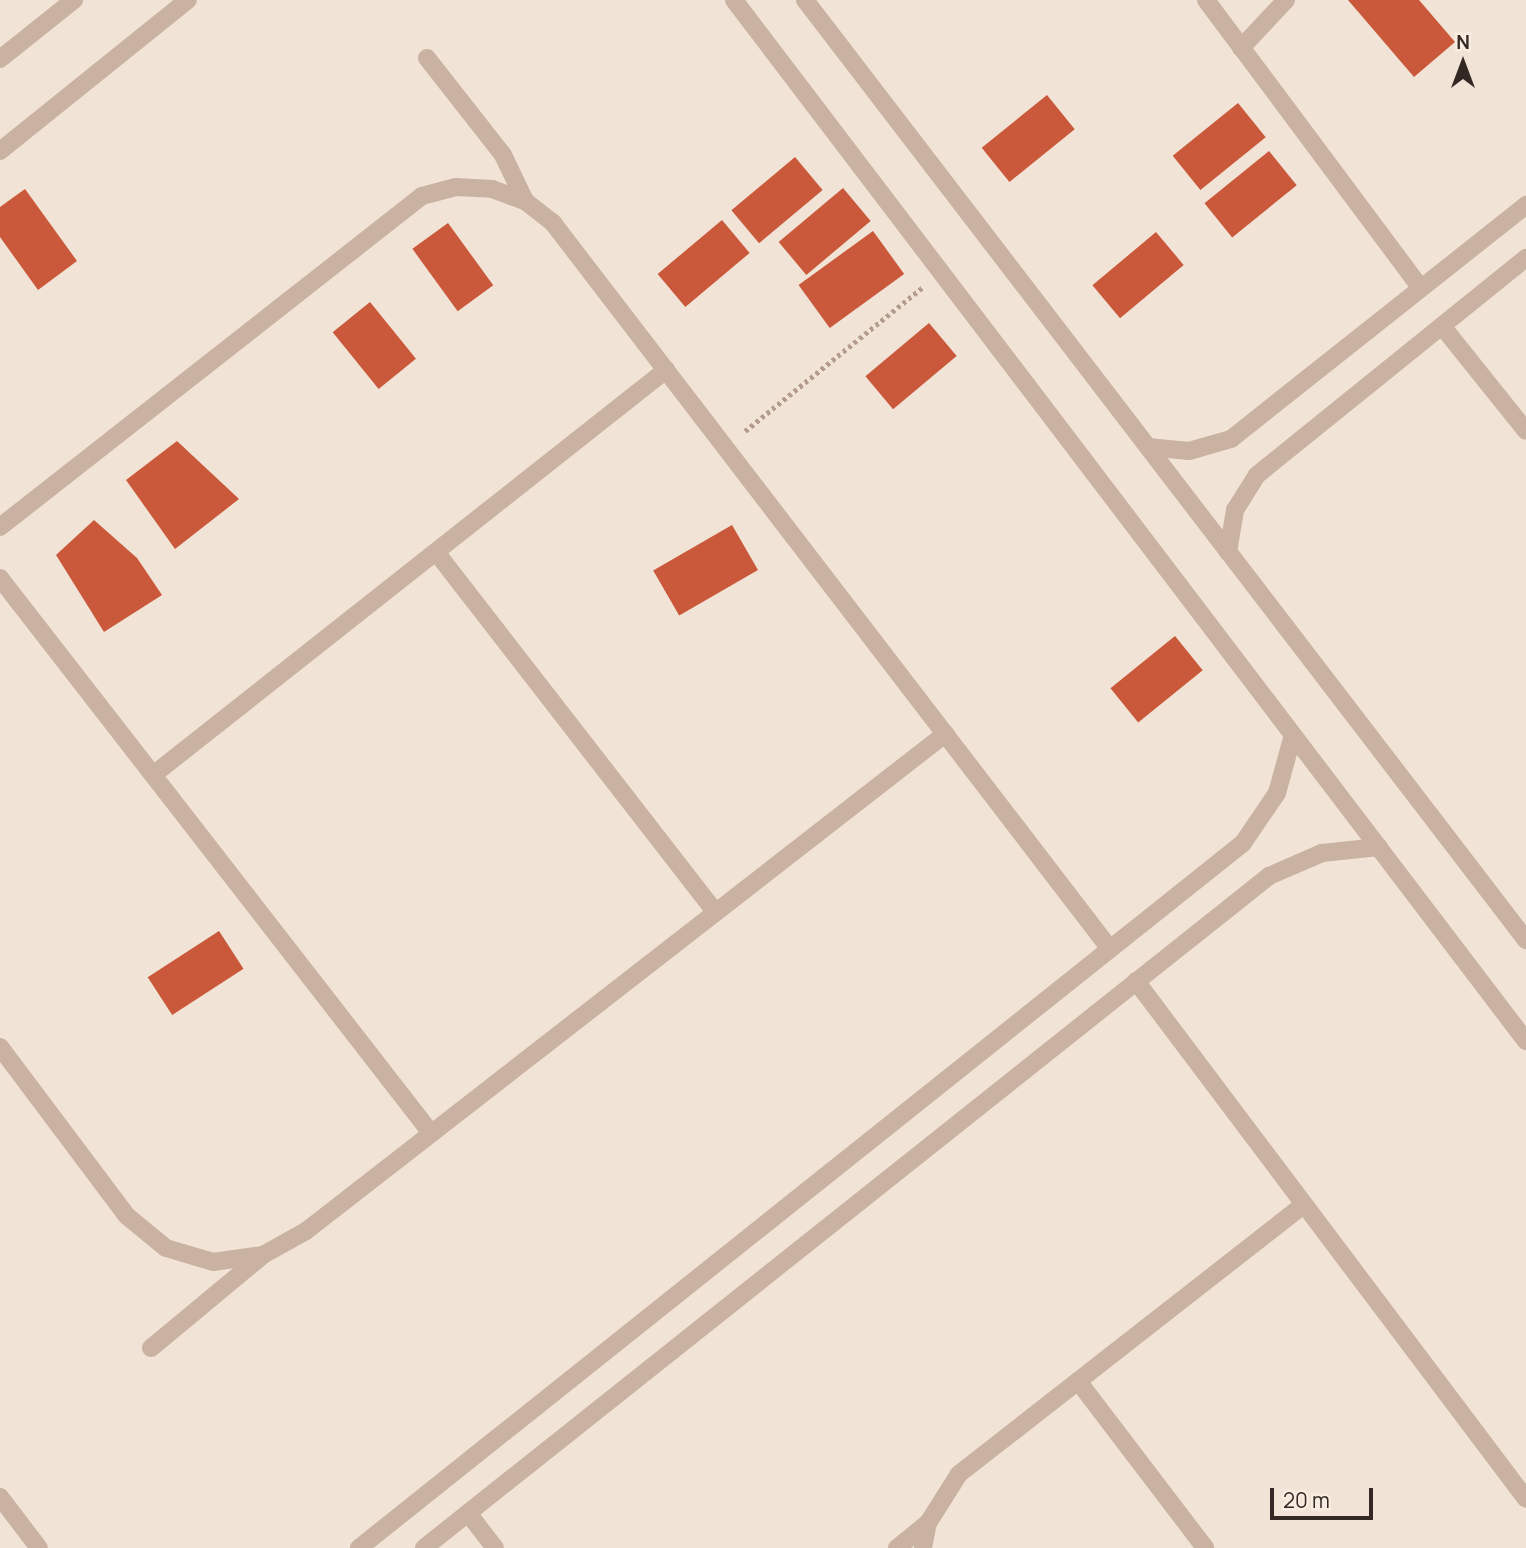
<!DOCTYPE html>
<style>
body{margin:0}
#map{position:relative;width:1526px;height:1548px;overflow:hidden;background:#f1e3d5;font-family:Manrope,sans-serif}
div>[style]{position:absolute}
.building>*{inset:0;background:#ca583a;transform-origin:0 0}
.path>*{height:4.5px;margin-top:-2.25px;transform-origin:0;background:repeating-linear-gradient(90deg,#b49c8c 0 3.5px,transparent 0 7px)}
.service>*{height:18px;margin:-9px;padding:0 9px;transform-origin:9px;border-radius:9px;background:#c9b2a1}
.minor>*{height:18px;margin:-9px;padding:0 9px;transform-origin:9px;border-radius:9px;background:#c9b2a1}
.tertiary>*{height:18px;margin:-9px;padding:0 9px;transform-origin:9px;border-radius:9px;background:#c9b2a1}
span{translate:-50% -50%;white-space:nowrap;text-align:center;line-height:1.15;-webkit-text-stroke:6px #f9ede1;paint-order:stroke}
.north{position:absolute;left:1428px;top:28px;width:70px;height:70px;-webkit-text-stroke:5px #f9ede1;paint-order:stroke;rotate:0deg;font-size:19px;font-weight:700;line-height:28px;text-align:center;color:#332824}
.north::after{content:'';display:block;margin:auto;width:24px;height:32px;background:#332824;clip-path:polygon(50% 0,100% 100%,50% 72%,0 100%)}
.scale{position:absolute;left:1270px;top:1488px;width:103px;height:32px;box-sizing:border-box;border:4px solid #332824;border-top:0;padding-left:9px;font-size:21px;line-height:24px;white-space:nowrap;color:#332824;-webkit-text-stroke:5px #f9ede1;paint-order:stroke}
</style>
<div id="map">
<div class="building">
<i style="clip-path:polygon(1348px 0,1419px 0,1455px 42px,1414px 77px)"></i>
<i style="left:1047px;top:95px;width:44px;height:84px;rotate:51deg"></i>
<i style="left:1238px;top:103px;width:44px;height:84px;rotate:51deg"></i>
<i style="left:1269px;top:151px;width:44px;height:83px;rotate:51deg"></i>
<i style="left:795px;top:157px;width:43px;height:83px;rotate:50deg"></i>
<i style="left:843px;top:188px;width:43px;height:84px;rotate:50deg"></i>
<i style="clip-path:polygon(25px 189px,77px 261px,38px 290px,0 237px,0 207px)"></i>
<i style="left:722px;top:220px;width:43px;height:84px;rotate:50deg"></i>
<i style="left:448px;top:223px;width:77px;height:44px;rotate:54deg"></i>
<i style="left:873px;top:231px;width:53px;height:92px;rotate:54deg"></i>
<i style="left:1156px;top:232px;width:43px;height:83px;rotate:50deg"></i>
<i style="left:370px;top:302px;width:73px;height:48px;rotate:51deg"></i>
<i style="left:929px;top:323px;width:43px;height:83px;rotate:50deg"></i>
<i style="clip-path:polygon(177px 441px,239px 499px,175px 549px,126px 480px)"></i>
<i style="clip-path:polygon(94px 520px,137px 558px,162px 595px,104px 632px,56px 555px)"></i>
<i style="left:732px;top:525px;width:52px;height:91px;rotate:60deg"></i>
<i style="left:1175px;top:636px;width:44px;height:83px;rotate:51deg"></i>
<i style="left:219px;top:931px;width:45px;height:85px;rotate:57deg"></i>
</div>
<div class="path">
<i style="left:745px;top:431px;width:229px;rotate:-39deg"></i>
</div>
<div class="service">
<i style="left:427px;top:58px;width:123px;rotate:51.9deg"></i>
<i style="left:503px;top:155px;width:51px;rotate:64.4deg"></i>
<i style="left:151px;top:1348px;width:146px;rotate:-39.7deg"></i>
<i style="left:897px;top:1548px;width:40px;rotate:-39deg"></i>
</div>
<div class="minor">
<i style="left:734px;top:0;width:1308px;rotate:52.74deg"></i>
<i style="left:805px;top:0;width:1185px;rotate:52.51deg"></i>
<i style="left:1206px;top:0;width:359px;rotate:53.3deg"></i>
<i style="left:1241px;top:48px;width:66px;rotate:-46.8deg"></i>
<i style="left:0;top:151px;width:241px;rotate:-38.8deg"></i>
<i style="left:1442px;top:326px;width:134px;rotate:51.3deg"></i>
<i style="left:1148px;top:447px;width:41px;rotate:5.6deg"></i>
<i style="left:1189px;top:451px;width:44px;rotate:-15.9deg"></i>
<i style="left:1231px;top:439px;width:377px;rotate:-38.4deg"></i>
<i style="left:0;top:527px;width:536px;rotate:-38.11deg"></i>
<i style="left:422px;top:196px;width:35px;rotate:-15deg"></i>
<i style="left:456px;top:187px;width:36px;rotate:3deg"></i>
<i style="left:492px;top:189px;width:35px;rotate:20deg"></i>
<i style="left:525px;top:201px;width:36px;rotate:38deg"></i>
<i style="left:553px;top:223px;width:915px;rotate:52.5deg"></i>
<i style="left:436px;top:552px;width:455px;rotate:52.2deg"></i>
<i style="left:1228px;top:552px;width:43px;rotate:-80.5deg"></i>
<i style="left:1235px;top:510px;width:41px;rotate:-57.8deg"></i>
<i style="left:1257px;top:475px;width:346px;rotate:-38.9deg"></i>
<i style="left:0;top:578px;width:703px;rotate:52.17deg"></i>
<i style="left:153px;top:775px;width:654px;rotate:-38.29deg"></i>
<i style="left:1136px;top:981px;width:648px;rotate:53.02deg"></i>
<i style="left:0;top:1047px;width:211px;rotate:53.1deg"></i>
<i style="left:127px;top:1216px;width:50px;rotate:39.4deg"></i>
<i style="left:166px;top:1248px;width:49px;rotate:16.6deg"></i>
<i style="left:213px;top:1262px;width:50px;rotate:-8deg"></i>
<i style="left:263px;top:1255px;width:49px;rotate:-29.2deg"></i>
<i style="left:306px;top:1231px;width:810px;rotate:-37.87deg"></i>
<i style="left:1078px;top:1381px;width:210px;rotate:52.7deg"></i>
<i style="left:0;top:1497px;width:64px;rotate:52.6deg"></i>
<i style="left:468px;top:1513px;width:44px;rotate:52.4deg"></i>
<i style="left:359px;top:1548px;width:1131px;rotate:-38.57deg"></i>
<i style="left:1243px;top:843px;width:60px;rotate:-55.8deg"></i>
<i style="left:1277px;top:793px;width:60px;rotate:-74.6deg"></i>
<i style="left:424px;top:1548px;width:1080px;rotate:-38.49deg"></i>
<i style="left:1269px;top:876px;width:58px;rotate:-23.5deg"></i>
<i style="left:1322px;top:853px;width:57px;rotate:-6deg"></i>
<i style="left:923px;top:1548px;width:25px;rotate:-79deg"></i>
<i style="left:928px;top:1523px;width:58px;rotate:-57.7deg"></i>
<i style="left:959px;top:1474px;width:438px;rotate:-38deg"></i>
</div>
<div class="tertiary">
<i style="left:0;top:59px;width:95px;rotate:-38.6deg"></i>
</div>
<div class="north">N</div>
<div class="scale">20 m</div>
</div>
